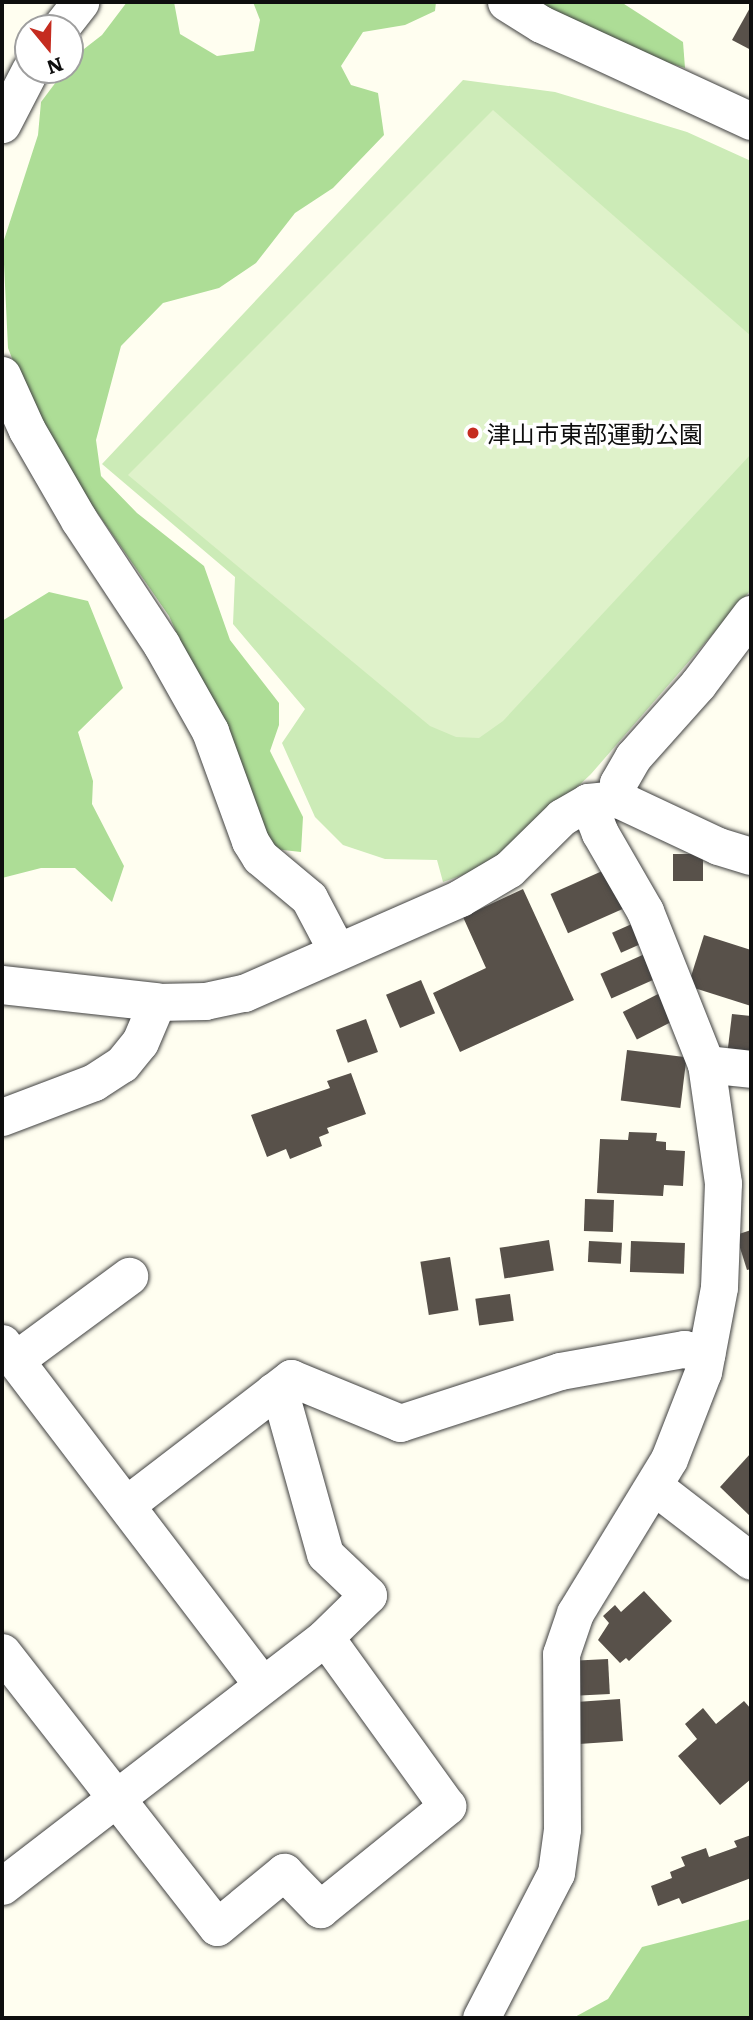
<!DOCTYPE html>
<meta charset="utf-8">
<style>
body{margin:0}
#map{position:relative;width:753px;height:2020px;overflow:hidden;background:#fffef0;font-family:Literata,"Noto Sans JP",serif}
div>[style]{position:absolute}
.green>*{inset:0;background:#ccebb7}
.forest>*{inset:0;background:#addd96}
.pitch>*{inset:0;background:#dff2ca}
.building>*{inset:0;background:#58514a;transform-origin:0 0}
.roads{filter:drop-shadow(0 0 2px #414141) drop-shadow(0 0 2px #414141)}
.minor>*{height:37px;margin:-18.5px;padding:0 18.5px;transform-origin:18.5px;border-radius:18.5px;background:#fff}
.tertiary>*{height:38px;margin:-19px;padding:0 19px;transform-origin:19px;border-radius:19px;background:#fff}
.dots>*{width:19px;height:19px;translate:-50% -50%;box-sizing:border-box;border:4px solid #fff;border-radius:50%}
span{translate:-50% -50%;white-space:nowrap;text-align:center;line-height:1.15;-webkit-text-stroke:7px #fff;paint-order:stroke}
.poi-label{font-size:24px;color:#0e0e0e}
.left{translate:0 -50%;text-align:left}
.frame{position:absolute;inset:0;border:4px solid #0e0e0e;pointer-events:none}
.north{position:absolute;left:14px;top:14px;width:70px;height:70px;box-sizing:border-box;background:#fff;border:2px solid #9f9f9f;border-radius:50%;rotate:161deg;font-size:19px;font-weight:700;line-height:28px;text-align:center;color:#0e0e0e}
.north::after{content:'';display:block;margin:auto;width:24px;height:32px;background:#c52c20;clip-path:polygon(50% 0,100% 100%,50% 72%,0 100%)}
</style>
<div id="map">
<div class="green">
<i style="clip-path:polygon(463px 80px,555px 92px,687px 132px,751px 161px,751px 590px,591px 774px,519px 842px,483px 868px,443px 882px,437px 860px,385px 859px,343px 845px,315px 817px,282px 743px,305px 709px,233px 624px,235px 577px,102px 464px)"></i>
</div>
<div class="forest">
<i style="clip-path:polygon(127px 2px,174px 2px,180px 34px,217px 56px,254px 51px,260px 20px,253px 2px,436px 2px,435px 11px,405px 25px,363px 32px,341px 66px,351px 85px,378px 93px,384px 135px,333px 188px,295px 213px,256px 263px,219px 288px,163px 303px,121px 346px,96px 440px,101px 476px,137px 513px,204px 566px,230px 640px,279px 703px,279px 725px,270px 751px,303px 817px,301px 852px,274px 849px,169px 616px,40px 430px,8px 348px,3px 243px,38px 135px,41px 102px,65px 70px,70px 70px,75px 56px,102px 35px)"></i>
<i style="clip-path:polygon(537px 2px,621px 2px,683px 42px,685px 68px,643px 55px)"></i>
<i style="clip-path:polygon(49px 592px,88px 601px,123px 688px,78px 732px,93px 781px,92px 804px,124px 866px,112px 902px,75px 868px,41px 868px,2px 878px,2px 621px)"></i>
<i style="clip-path:polygon(751px 1919px,751px 2018px,573px 2018px,608px 1999px,642px 1947px)"></i>
</div>
<div class="pitch">
<i style="clip-path:polygon(493px 110px,751px 336px,751px 454px,503px 721px,479px 738px,456px 737px,430px 726px,128px 475px)"></i>
</div>
<div class="building">
<i style="clip-path:polygon(751px 6px,751px 50px,732px 40px)"></i>
<i style="left:673px;top:854px;width:30px;height:27px"></i>
<i style="left:609px;top:868px;width:43px;height:64px;rotate:66deg"></i>
<i style="clip-path:polygon(523px 889px,574px 1000px,460px 1052px,433px 993px,486px 968px,463px 917px)"></i>
<i style="left:634px;top:923px;width:22px;height:24px;rotate:66deg"></i>
<i style="clip-path:polygon(704px 935px,751px 950px,751px 1006px,688px 986px)"></i>
<i style="left:647px;top:953px;width:27px;height:51px;rotate:66deg"></i>
<i style="left:421px;top:980px;width:36px;height:38px;rotate:67deg"></i>
<i style="left:662px;top:992px;width:31px;height:44px;rotate:63deg"></i>
<i style="clip-path:polygon(732px 1014px,751px 1016px,751px 1059px,727px 1056px)"></i>
<i style="left:366px;top:1019px;width:35px;height:32px;rotate:70deg"></i>
<i style="left:627px;top:1050px;width:60px;height:51px;rotate:7deg"></i>
<i style="clip-path:polygon(351px 1073px,366px 1114px,327px 1128px,329px 1133px,319px 1137px,322px 1146px,290px 1159px,286px 1149px,267px 1157px,251px 1115px,330px 1088px,327px 1081px)"></i>
<i style="clip-path:polygon(629px 1132px,657px 1133px,656px 1141px,666px 1142px,666px 1150px,685px 1151px,683px 1186px,664px 1185px,663px 1196px,597px 1193px,600px 1139px,628px 1140px)"></i>
<i style="left:585px;top:1199px;width:29px;height:32px;rotate:2deg"></i>
<i style="clip-path:polygon(751px 1230px,751px 1269px,747px 1270px,736px 1235px)"></i>
<i style="left:549px;top:1240px;width:31px;height:50px;rotate:81deg"></i>
<i style="left:589px;top:1241px;width:33px;height:21px;rotate:3deg"></i>
<i style="left:631px;top:1241px;width:54px;height:31px;rotate:2deg"></i>
<i style="left:450px;top:1257px;width:54px;height:30px;rotate:81deg"></i>
<i style="left:510px;top:1294px;width:27px;height:35px;rotate:82deg"></i>
<i style="clip-path:polygon(751px 1453px,751px 1517px,720px 1487px)"></i>
<i style="clip-path:polygon(644px 1591px,672px 1621px,629px 1661px,626px 1658px,620px 1663px,598px 1640px,609px 1623px,603px 1616px,615px 1605px,621px 1612px)"></i>
<i style="left:608px;top:1659px;width:35px;height:30px;rotate:87deg"></i>
<i style="left:620px;top:1699px;width:42px;height:44px;rotate:86deg"></i>
<i style="clip-path:polygon(744px 1701px,751px 1709px,751px 1779px,720px 1805px,678px 1756px,697px 1739px,685px 1724px,703px 1708px,716px 1724px)"></i>
<i style="clip-path:polygon(751px 1835px,751px 1878px,682px 1904px,679px 1898px,658px 1906px,651px 1886px,672px 1878px,670px 1872px,685px 1866px,681px 1857px,706px 1848px,709px 1857px,737px 1847px,734px 1841px)"></i>
</div>
<div class="roads">
<div class="minor">
<i style="left:506px;top:2px;width:41px;rotate:32.2deg"></i>
<i style="left:541px;top:24px;width:231px;rotate:24.8deg"></i>
<i style="left:60px;top:28px;width:33px;rotate:-52deg"></i>
<i style="left:2px;top:124px;width:61px;rotate:-62.6deg"></i>
<i style="left:2px;top:375px;width:60px;rotate:65.6deg"></i>
<i style="left:27px;top:430px;width:104px;rotate:60deg"></i>
<i style="left:79px;top:520px;width:149px;rotate:56.5deg"></i>
<i style="left:161px;top:644px;width:100px;rotate:60.6deg"></i>
<i style="left:210px;top:731px;width:117px;rotate:70deg"></i>
<i style="left:250px;top:841px;width:19px;rotate:58deg"></i>
<i style="left:260px;top:857px;width:64px;rotate:39.9deg"></i>
<i style="left:309px;top:898px;width:60px;rotate:62.2deg"></i>
<i style="left:618px;top:799px;width:16px;rotate:-90deg"></i>
<i style="left:618px;top:783px;width:30px;rotate:-60deg"></i>
<i style="left:633px;top:757px;width:98px;rotate:-48.3deg"></i>
<i style="left:698px;top:684px;width:88px;rotate:-52.9deg"></i>
<i style="left:588px;top:802px;width:33px;rotate:69deg"></i>
<i style="left:600px;top:833px;width:90px;rotate:60deg"></i>
<i style="left:645px;top:911px;width:165px;rotate:68.3deg"></i>
<i style="left:706px;top:1064px;width:45px;rotate:6.3deg"></i>
<i style="left:2px;top:1117px;width:98px;rotate:-20.8deg"></i>
<i style="left:94px;top:1082px;width:33px;rotate:-33deg"></i>
<i style="left:122px;top:1064px;width:28px;rotate:-51deg"></i>
<i style="left:140px;top:1042px;width:43px;rotate:-67deg"></i>
<i style="left:157px;top:1002px;width:48px;rotate:-1.2deg"></i>
<i style="left:205px;top:1001px;width:40px;rotate:-12deg"></i>
<i style="left:244px;top:993px;width:236px;rotate:-23.7deg"></i>
<i style="left:460px;top:898px;width:57px;rotate:-30.6deg"></i>
<i style="left:509px;top:869px;width:74px;rotate:-44.5deg"></i>
<i style="left:562px;top:817px;width:30px;rotate:-30deg"></i>
<i style="left:588px;top:802px;width:30px;rotate:-6deg"></i>
<i style="left:618px;top:799px;width:110px;rotate:25.2deg"></i>
<i style="left:718px;top:846px;width:34px;rotate:17deg"></i>
<i style="left:2px;top:1343px;width:427px;rotate:52.7deg"></i>
<i style="left:15px;top:1360px;width:142px;rotate:-36.4deg"></i>
<i style="left:655px;top:1487px;width:121px;rotate:37.6deg"></i>
<i style="left:127px;top:1504px;width:207px;rotate:-37.5deg"></i>
<i style="left:291px;top:1378px;width:118px;rotate:22.4deg"></i>
<i style="left:400px;top:1423px;width:168px;rotate:-18deg"></i>
<i style="left:560px;top:1371px;width:126px;rotate:-10.1deg"></i>
<i style="left:684px;top:1349px;width:23px;rotate:13deg"></i>
<i style="left:2px;top:1652px;width:349px;rotate:52deg"></i>
<i style="left:217px;top:1927px;width:87px;rotate:-39.4deg"></i>
<i style="left:284px;top:1872px;width:52px;rotate:45.8deg"></i>
<i style="left:320px;top:1909px;width:164px;rotate:-39deg"></i>
<i style="left:447px;top:1806px;width:208px;rotate:-125.8deg"></i>
<i style="left:2px;top:1886px;width:408px;rotate:-37.6deg"></i>
<i style="left:325px;top:1637px;width:60px;rotate:-44.3deg"></i>
<i style="left:368px;top:1595px;width:59px;rotate:-136.4deg"></i>
<i style="left:325px;top:1554px;width:156px;rotate:-105.6deg"></i>
<i style="left:283px;top:1404px;width:16px;rotate:-128deg"></i>
<i style="left:481px;top:2018px;width:163px;rotate:-62.7deg"></i>
<i style="left:556px;top:1873px;width:44px;rotate:-82.2deg"></i>
<i style="left:562px;top:1829px;width:175px;rotate:-90.3deg"></i>
<i style="left:561px;top:1654px;width:43px;rotate:-71.1deg"></i>
<i style="left:575px;top:1613px;width:180px;rotate:-58.6deg"></i>
<i style="left:669px;top:1459px;width:93px;rotate:-68.7deg"></i>
<i style="left:703px;top:1372px;width:86px;rotate:-79.3deg"></i>
<i style="left:719px;top:1287px;width:104px;rotate:-87.8deg"></i>
<i style="left:723px;top:1183px;width:120px;rotate:-98.1deg"></i>
</div>
<div class="tertiary">
<i style="left:2px;top:985px;width:156px;rotate:6.3deg"></i>
</div>
</div>
<div class="dots">
<i style="left:473px;top:433px;background:#c52c20"></i>
</div>
<div class="poi-label">
<span class="left" style="left:487px;top:433px">津山市東部運動公園</span>
</div>
<div class="frame"></div>
<div class="north">N</div>
</div>
